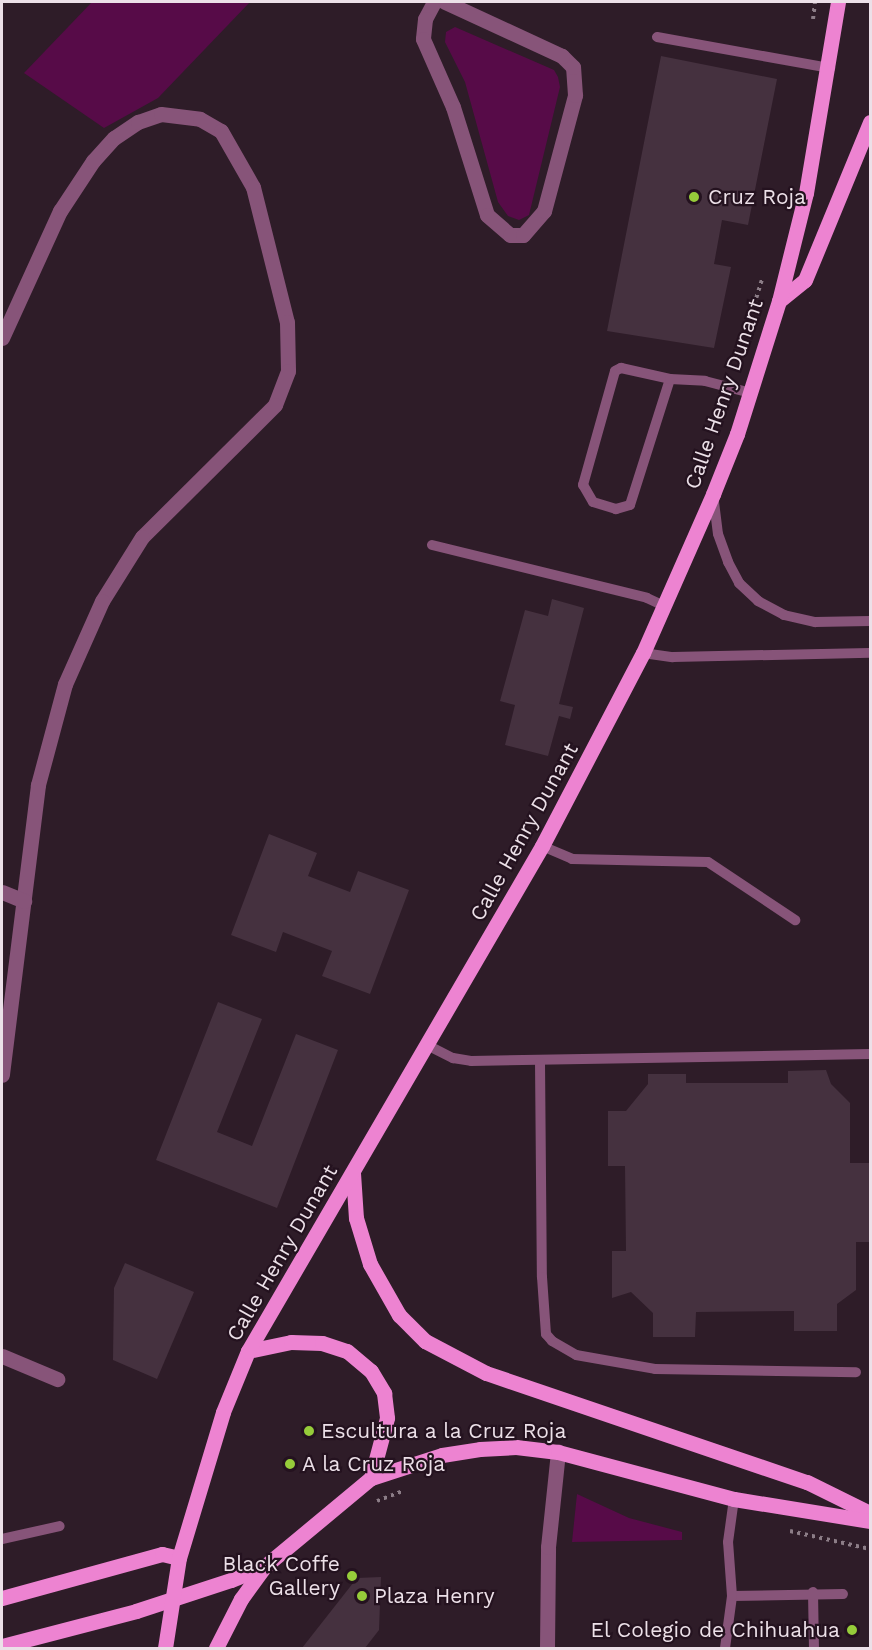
<!DOCTYPE html>
<style>
body{margin:0}
#map{position:relative;width:872px;height:1650px;overflow:hidden;background:#2e1c28;font-family:"Work Sans",sans-serif}
div>[style]{position:absolute}
.green>*{inset:0;background:#570b48}
.building>*{inset:0;background:#45313f}
.path>*{height:4px;margin-top:-2px;transform-origin:0;background:repeating-linear-gradient(90deg,#8c7d87 0 3px,transparent 0 7.5px)}
.service>*{height:10px;margin:-5px;padding:0 5px;transform-origin:5px;border-radius:5px;background:#875479}
.minor>*{height:15px;margin:-7.5px;padding:0 7.5px;transform-origin:7.5px;border-radius:7.5px;background:#875479}
.primary>*{height:15px;margin:-7.5px;padding:0 7.5px;transform-origin:7.5px;border-radius:7.5px;background:#ed83d1}
.dots>*{width:16px;height:16px;translate:-50% -50%;box-sizing:border-box;border:3px solid #24121f;border-radius:50%}
span{translate:-50% -50%;white-space:nowrap;text-align:center;line-height:1.15;-webkit-text-stroke:4.5px #24121f;paint-order:stroke}
.poi-label{font-size:21px;color:#ece0e8}
.left{translate:0 -50%;text-align:left}
.right{translate:-100% -50%;text-align:right}
.street-label{font-size:21px;color:#ece0e8}
.frame{position:absolute;inset:0;border:3px solid #ece0e8;pointer-events:none}
</style>
<div id="map">
<div class="green">
<i style="clip-path:polygon(92px 2px,250px 2px,158px 98px,104px 128px,24px 73px)"></i>
<i style="clip-path:polygon(455px 27px,554px 70px,558px 77px,560px 87px,529px 215px,519px 220px,508px 216px,498px 202px,465px 82px,445px 42px,446px 32px)"></i>
<i style="clip-path:polygon(577px 1494px,629px 1518px,682px 1532px,682px 1540px,572px 1542px)"></i>
</div>
<div class="building">
<i style="clip-path:polygon(661px 56px,777px 79px,748px 225px,722px 220px,714px 264px,731px 267px,714px 348px,607px 331px)"></i>
<i style="clip-path:polygon(552px 599px,584px 608px,559px 704px,573px 707px,570px 719px,559px 716px,548px 756px,505px 745px,515px 705px,500px 701px,525px 610px,548px 616px)"></i>
<i style="clip-path:polygon(269px 834px,317px 853px,308px 876px,350px 892px,358px 871px,409px 890px,370px 994px,322px 976px,332px 951px,283px 932px,276px 952px,231px 935px)"></i>
<i style="clip-path:polygon(218px 1002px,262px 1019px,217px 1132px,252px 1146px,296px 1034px,338px 1050px,277px 1208px,156px 1160px)"></i>
<i style="clip-path:polygon(826px 1070px,831px 1084px,850px 1103px,850px 1163px,870px 1163px,870px 1242px,856px 1242px,856px 1290px,837px 1304px,837px 1331px,794px 1331px,794px 1311px,696px 1312px,695px 1337px,653px 1337px,653px 1313px,631px 1292px,612px 1298px,612px 1251px,626px 1251px,625px 1166px,608px 1166px,608px 1111px,626px 1111px,648px 1084px,648px 1074px,686px 1074px,686px 1083px,788px 1083px,788px 1071px)"></i>
<i style="clip-path:polygon(125px 1263px,194px 1292px,157px 1379px,113px 1360px,114px 1288px)"></i>
<i style="clip-path:polygon(381px 1577px,379px 1630px,365px 1648px,302px 1648px,357px 1578px)"></i>
</div>
<div class="path">
<i style="left:813px;top:19px;width:17px;rotate:-83deg"></i>
<i style="left:752px;top:312px;width:34px;rotate:-73deg"></i>
<i style="left:377px;top:1501px;width:28px;rotate:-21deg"></i>
<i style="left:790px;top:1531px;width:82px;rotate:12.7deg"></i>
</div>
<div class="service">
<i style="left:657px;top:37px;width:176px;rotate:10.2deg"></i>
<i style="left:670px;top:379px;width:132px;rotate:107.6deg"></i>
<i style="left:630px;top:505px;width:15px;rotate:164deg"></i>
<i style="left:616px;top:509px;width:24px;rotate:-163deg"></i>
<i style="left:593px;top:502px;width:20px;rotate:-120deg"></i>
<i style="left:583px;top:485px;width:118px;rotate:-74.3deg"></i>
<i style="left:615px;top:371px;width:7px;rotate:-27deg"></i>
<i style="left:621px;top:368px;width:50px;rotate:12.7deg"></i>
<i style="left:670px;top:379px;width:35px;rotate:3deg"></i>
<i style="left:705px;top:381px;width:48px;rotate:14.6deg"></i>
<i style="left:713px;top:494px;width:40px;rotate:82.9deg"></i>
<i style="left:718px;top:534px;width:30px;rotate:70deg"></i>
<i style="left:728px;top:562px;width:24px;rotate:62deg"></i>
<i style="left:739px;top:583px;width:26px;rotate:43deg"></i>
<i style="left:758px;top:601px;width:30px;rotate:28deg"></i>
<i style="left:784px;top:615px;width:32px;rotate:13deg"></i>
<i style="left:815px;top:622px;width:55px;rotate:-1deg"></i>
<i style="left:432px;top:545px;width:221px;rotate:13.8deg"></i>
<i style="left:647px;top:598px;width:19px;rotate:25deg"></i>
<i style="left:643px;top:653px;width:30px;rotate:8deg"></i>
<i style="left:673px;top:657px;width:197px;rotate:-1.2deg"></i>
<i style="left:542px;top:846px;width:33px;rotate:23deg"></i>
<i style="left:572px;top:859px;width:136px;rotate:1.3deg"></i>
<i style="left:708px;top:862px;width:105px;rotate:33.7deg"></i>
<i style="left:427px;top:1045px;width:29px;rotate:27deg"></i>
<i style="left:453px;top:1058px;width:18px;rotate:9deg"></i>
<i style="left:471px;top:1061px;width:399px;rotate:-1deg"></i>
<i style="left:540px;top:1062px;width:215px;rotate:89.5deg"></i>
<i style="left:542px;top:1277px;width:57px;rotate:86deg"></i>
<i style="left:546px;top:1334px;width:9px;rotate:49deg"></i>
<i style="left:552px;top:1341px;width:28px;rotate:30deg"></i>
<i style="left:576px;top:1355px;width:80px;rotate:10deg"></i>
<i style="left:655px;top:1369px;width:201px;rotate:0.9deg"></i>
<i style="left:2px;top:1539px;width:59px;rotate:-12.6deg"></i>
<i style="left:813px;top:1592px;width:56px;rotate:89deg"></i>
<i style="left:732px;top:1596px;width:111px;rotate:-1deg"></i>
<i style="left:725px;top:1648px;width:52px;rotate:-82.3deg"></i>
<i style="left:732px;top:1596px;width:54px;rotate:-94.2deg"></i>
<i style="left:728px;top:1542px;width:43px;rotate:-82.1deg"></i>
</div>
<div class="minor">
<i style="left:434px;top:2px;width:19px;rotate:118deg"></i>
<i style="left:425px;top:19px;width:20px;rotate:96deg"></i>
<i style="left:423px;top:39px;width:74px;rotate:66.2deg"></i>
<i style="left:453px;top:107px;width:113px;rotate:72.5deg"></i>
<i style="left:487px;top:215px;width:30px;rotate:41deg"></i>
<i style="left:510px;top:235px;width:13px"></i>
<i style="left:523px;top:235px;width:32px;rotate:-49deg"></i>
<i style="left:544px;top:211px;width:120px;rotate:-75deg"></i>
<i style="left:575px;top:95px;width:28px;rotate:-94deg"></i>
<i style="left:573px;top:67px;width:16px;rotate:-135deg"></i>
<i style="left:562px;top:56px;width:129px;rotate:-155.2deg"></i>
<i style="left:2px;top:338px;width:140px;rotate:-65.5deg"></i>
<i style="left:60px;top:211px;width:60px;rotate:-56.6deg"></i>
<i style="left:93px;top:161px;width:31px;rotate:-48deg"></i>
<i style="left:114px;top:138px;width:29px;rotate:-34deg"></i>
<i style="left:138px;top:122px;width:24px;rotate:-19deg"></i>
<i style="left:161px;top:114px;width:39px;rotate:7deg"></i>
<i style="left:200px;top:119px;width:24px;rotate:30deg"></i>
<i style="left:221px;top:131px;width:64px;rotate:60.3deg"></i>
<i style="left:253px;top:187px;width:139px;rotate:75.9deg"></i>
<i style="left:287px;top:322px;width:49px;rotate:88.8deg"></i>
<i style="left:288px;top:371px;width:36px;rotate:111deg"></i>
<i style="left:275px;top:405px;width:187px;rotate:135.2deg"></i>
<i style="left:142px;top:537px;width:75px;rotate:122deg"></i>
<i style="left:102px;top:601px;width:91px;rotate:114deg"></i>
<i style="left:65px;top:684px;width:105px;rotate:105deg"></i>
<i style="left:38px;top:785px;width:292px;rotate:97.1deg"></i>
<i style="left:2px;top:892px;width:24px;rotate:22deg"></i>
<i style="left:2px;top:1356px;width:60px;rotate:22.7deg"></i>
<i style="left:547px;top:1648px;width:101px;rotate:-89.4deg"></i>
<i style="left:548px;top:1547px;width:96px;rotate:-84deg"></i>
</div>
<div class="primary">
<i style="left:779px;top:301px;width:33px;rotate:-39deg"></i>
<i style="left:805px;top:280px;width:171px;rotate:-67.6deg"></i>
<i style="left:353px;top:1173px;width:45px;rotate:86.2deg"></i>
<i style="left:356px;top:1218px;width:48px;rotate:73.1deg"></i>
<i style="left:370px;top:1264px;width:59px;rotate:60.4deg"></i>
<i style="left:399px;top:1315px;width:37px;rotate:45deg"></i>
<i style="left:425px;top:1341px;width:69px;rotate:27.7deg"></i>
<i style="left:486px;top:1373px;width:339px;rotate:18.8deg"></i>
<i style="left:807px;top:1482px;width:70px;rotate:26.2deg"></i>
<i style="left:248px;top:1351px;width:44px;rotate:-11.8deg"></i>
<i style="left:291px;top:1342px;width:31px;rotate:2deg"></i>
<i style="left:322px;top:1343px;width:26px;rotate:18deg"></i>
<i style="left:347px;top:1351px;width:31px;rotate:40deg"></i>
<i style="left:371px;top:1371px;width:26px;rotate:59deg"></i>
<i style="left:384px;top:1393px;width:25px;rotate:83deg"></i>
<i style="left:387px;top:1418px;width:62px;rotate:104.9deg"></i>
<i style="left:2px;top:1598px;width:166px;rotate:-15.4deg"></i>
<i style="left:162px;top:1554px;width:17px;rotate:13deg"></i>
<i style="left:2px;top:1646px;width:138px;rotate:-14.6deg"></i>
<i style="left:136px;top:1611px;width:100px;rotate:-18.1deg"></i>
<i style="left:231px;top:1580px;width:37px;rotate:-22deg"></i>
<i style="left:265px;top:1566px;width:138px;rotate:-39.7deg"></i>
<i style="left:371px;top:1478px;width:75px;rotate:-17.9deg"></i>
<i style="left:442px;top:1455px;width:38px;rotate:-9deg"></i>
<i style="left:480px;top:1449px;width:36px;rotate:-3deg"></i>
<i style="left:516px;top:1447px;width:42px;rotate:6.8deg"></i>
<i style="left:558px;top:1452px;width:182px;rotate:15deg"></i>
<i style="left:734px;top:1499px;width:138px;rotate:9.2deg"></i>
<i style="left:165px;top:1648px;width:91px;rotate:-81.2deg"></i>
<i style="left:179px;top:1558px;width:152px;rotate:-73.2deg"></i>
<i style="left:223px;top:1412px;width:66px;rotate:-67.7deg"></i>
<i style="left:248px;top:1351px;width:584px;rotate:-59.79deg"></i>
<i style="left:542px;top:846px;width:218px;rotate:-62.4deg"></i>
<i style="left:643px;top:653px;width:174px;rotate:-66.2deg"></i>
<i style="left:713px;top:494px;width:65px;rotate:-68.2deg"></i>
<i style="left:737px;top:434px;width:139px;rotate:-72.5deg"></i>
<i style="left:779px;top:301px;width:111px;rotate:-76deg"></i>
<i style="left:806px;top:193px;width:194px;rotate:-80.5deg"></i>
<i style="left:216px;top:1648px;width:55px;rotate:-63deg"></i>
<i style="left:241px;top:1599px;width:41px;rotate:-54deg"></i>
</div>
<div class="dots">
<i style="left:694px;top:197px;background:#96cc3a"></i>
<i style="left:309px;top:1431px;background:#96cc3a"></i>
<i style="left:290px;top:1464px;background:#96cc3a"></i>
<i style="left:352px;top:1576px;background:#96cc3a"></i>
<i style="left:362px;top:1596px;background:#96cc3a"></i>
<i style="left:852px;top:1630px;background:#96cc3a"></i>
</div>
<div class="poi-label">
<span class="left" style="left:708px;top:197px">Cruz Roja</span>
<span class="left" style="left:321px;top:1431px">Escultura a la Cruz Roja</span>
<span class="left" style="left:302px;top:1464px">A la Cruz Roja</span>
<span class="right" style="left:340px;top:1576px">Black Coffe<br>Gallery</span>
<span class="left" style="left:374px;top:1596px">Plaza Henry</span>
<span class="right" style="left:840px;top:1630px">El Colegio de Chihuahua</span>
</div>
<div class="street-label">
<span style="left:724px;top:394px;rotate:-71deg">Calle Henry Dunant</span>
<span style="left:524px;top:832px;rotate:-61deg">Calle Henry Dunant</span>
<span style="left:282px;top:1253px;rotate:-60deg">Calle Henry Dunant</span>
</div>
<div class="frame"></div>
</div>
